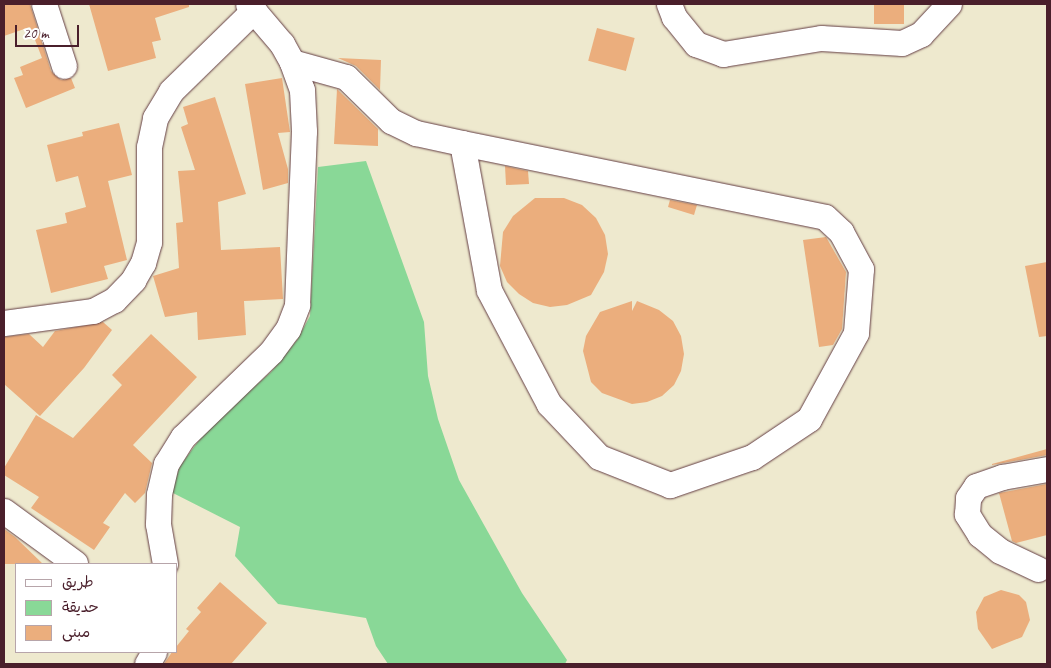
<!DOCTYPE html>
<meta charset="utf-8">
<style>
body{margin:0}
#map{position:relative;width:1051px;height:668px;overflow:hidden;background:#eee9ce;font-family:Caveat,"Playpen Sans Arabic",sans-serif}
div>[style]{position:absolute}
.green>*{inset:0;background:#89d897}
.building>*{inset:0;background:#ebae7d;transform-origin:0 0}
.roads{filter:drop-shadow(0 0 1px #633d43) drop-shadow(0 0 1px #633d43)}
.minor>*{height:25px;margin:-12.5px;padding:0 12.5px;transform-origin:12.5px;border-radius:12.5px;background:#fff}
span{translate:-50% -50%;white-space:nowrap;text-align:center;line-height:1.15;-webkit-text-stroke:4.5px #fff;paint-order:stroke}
.frame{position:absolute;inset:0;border:5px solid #4a1f2b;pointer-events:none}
.legend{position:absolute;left:15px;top:563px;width:162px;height:90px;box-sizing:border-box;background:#fff;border:1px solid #b7a5aa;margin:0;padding:6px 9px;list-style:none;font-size:15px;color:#4a1f2b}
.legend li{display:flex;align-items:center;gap:10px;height:25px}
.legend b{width:25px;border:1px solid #b7a5aa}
.scale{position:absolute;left:15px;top:25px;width:64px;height:22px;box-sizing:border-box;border:2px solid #4a1f2b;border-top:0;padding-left:6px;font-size:15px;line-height:18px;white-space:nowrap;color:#4a1f2b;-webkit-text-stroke:4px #fff;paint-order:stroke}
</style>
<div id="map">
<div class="green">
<i style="clip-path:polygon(366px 161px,424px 322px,428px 376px,438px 419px,459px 480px,522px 593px,567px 660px,565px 664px,388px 664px,376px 646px,366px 618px,278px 604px,235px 556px,240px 527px,171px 492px,180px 466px,208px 428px,271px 372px,297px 340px,310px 316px,318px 167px)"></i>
</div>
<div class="building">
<i style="clip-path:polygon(4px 4px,30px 4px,51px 71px,61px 80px,71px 78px,75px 88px,26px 108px,14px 78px,23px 75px,20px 67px,42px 58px,30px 27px,4px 36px)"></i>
<i style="clip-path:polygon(89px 4px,189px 4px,189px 7px,155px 18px,161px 40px,152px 42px,156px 58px,108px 71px)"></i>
<i style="left:874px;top:4px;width:30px;height:20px"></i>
<i style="left:597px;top:28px;width:39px;height:34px;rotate:15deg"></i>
<i style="clip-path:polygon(338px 58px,381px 60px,380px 90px,356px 66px)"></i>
<i style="clip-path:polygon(282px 78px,290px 132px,278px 133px,288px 169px,288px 183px,263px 190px,245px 84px)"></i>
<i style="clip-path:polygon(337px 89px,378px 129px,378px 146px,334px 144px)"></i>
<i style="clip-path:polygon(215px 97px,246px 194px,218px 202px,221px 250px,280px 247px,283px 299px,244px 301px,246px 335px,198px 340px,197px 312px,165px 317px,153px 276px,179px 268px,176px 223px,183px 222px,178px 171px,195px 170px,181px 127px,188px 124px,183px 107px)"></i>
<i style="clip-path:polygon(119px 123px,132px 175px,108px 181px,127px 260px,104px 266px,108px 279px,51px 293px,36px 230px,67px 223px,65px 213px,86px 207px,78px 176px,56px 182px,47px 145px,83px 136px,82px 132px)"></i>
<i style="clip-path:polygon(505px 166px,528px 171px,529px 184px,506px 185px)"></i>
<i style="clip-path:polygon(535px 198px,564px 198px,582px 205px,596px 218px,605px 235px,608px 254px,604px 272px,591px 295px,567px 305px,550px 307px,533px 303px,519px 294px,507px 282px,500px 266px,503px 232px,513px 216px)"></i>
<i style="clip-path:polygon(670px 200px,697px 205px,694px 215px,668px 207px)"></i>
<i style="clip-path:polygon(826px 237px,846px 272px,842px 329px,833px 345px,819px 347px,803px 240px)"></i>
<i style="clip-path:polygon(1047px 262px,1047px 336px,1039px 337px,1025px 266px)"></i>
<i style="clip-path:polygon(632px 301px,632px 311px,637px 301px,659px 310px,673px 321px,681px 336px,684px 354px,681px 371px,674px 385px,662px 396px,647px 402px,632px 404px,602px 393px,591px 382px,583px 351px,586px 336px,600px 312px)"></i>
<i style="clip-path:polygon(103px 322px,112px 330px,84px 368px,40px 416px,4px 384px,4px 337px,29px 334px,43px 347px,55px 331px)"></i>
<i style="clip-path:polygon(151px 334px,197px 377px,133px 445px,152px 463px,145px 493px,135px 503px,125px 493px,103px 523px,110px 527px,94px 550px,31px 508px,39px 497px,4px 475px,4px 468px,36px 415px,73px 438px,122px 385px,112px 375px)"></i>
<i style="clip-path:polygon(1047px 449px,1047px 455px,992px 465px,992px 464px)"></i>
<i style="clip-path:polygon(1047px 484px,1047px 535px,1016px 543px,1012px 541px,999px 493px)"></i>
<i style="clip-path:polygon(4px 529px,15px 537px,43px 564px,4px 564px)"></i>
<i style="clip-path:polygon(220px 582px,267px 623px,231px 664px,164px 664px,172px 652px,176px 652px,176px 647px,189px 631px,186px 629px,201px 612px,197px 608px)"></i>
<i style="clip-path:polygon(1001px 590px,1019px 595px,1026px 602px,1030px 620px,1022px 637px,992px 649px,978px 629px,976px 612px,984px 597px)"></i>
</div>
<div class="roads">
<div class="minor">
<i style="left:44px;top:4px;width:65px;rotate:72.1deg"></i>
<i style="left:669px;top:4px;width:14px;rotate:69deg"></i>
<i style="left:674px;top:17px;width:35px;rotate:51deg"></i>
<i style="left:696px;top:44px;width:29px;rotate:20deg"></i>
<i style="left:723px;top:54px;width:99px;rotate:-9.3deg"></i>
<i style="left:821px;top:38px;width:81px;rotate:3.5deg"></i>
<i style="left:902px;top:43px;width:21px;rotate:-25deg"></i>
<i style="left:921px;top:34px;width:41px;rotate:-47deg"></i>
<i style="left:292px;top:62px;width:56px;rotate:15.5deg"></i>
<i style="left:346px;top:77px;width:63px;rotate:44.4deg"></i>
<i style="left:391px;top:121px;width:28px;rotate:26deg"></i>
<i style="left:416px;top:133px;width:47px;rotate:12.3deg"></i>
<i style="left:462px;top:143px;width:370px;rotate:11.5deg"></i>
<i style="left:825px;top:217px;width:22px;rotate:43deg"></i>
<i style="left:841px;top:232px;width:42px;rotate:61.6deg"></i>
<i style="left:861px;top:269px;width:64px;rotate:94.5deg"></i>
<i style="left:856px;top:333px;width:98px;rotate:118.7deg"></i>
<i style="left:809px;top:419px;width:69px;rotate:146.3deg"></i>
<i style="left:752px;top:457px;width:87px;rotate:161.1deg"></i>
<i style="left:670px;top:485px;width:76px;rotate:-158.5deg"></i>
<i style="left:599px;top:457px;width:73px;rotate:-133.3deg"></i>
<i style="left:549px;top:404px;width:129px;rotate:-117.8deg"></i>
<i style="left:489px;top:290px;width:149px;rotate:-100.4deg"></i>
<i style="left:4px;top:323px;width:90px;rotate:-7.7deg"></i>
<i style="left:93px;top:311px;width:24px;rotate:-28deg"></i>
<i style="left:114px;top:300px;width:28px;rotate:-46deg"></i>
<i style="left:133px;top:280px;width:20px;rotate:-60deg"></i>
<i style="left:143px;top:263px;width:22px;rotate:-74deg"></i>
<i style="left:149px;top:242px;width:95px;rotate:-90deg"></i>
<i style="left:149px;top:147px;width:30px;rotate:-78deg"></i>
<i style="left:155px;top:118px;width:31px;rotate:-59deg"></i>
<i style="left:171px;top:91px;width:116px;rotate:-44.3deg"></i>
<i style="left:4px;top:511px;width:88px;rotate:36.2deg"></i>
<i style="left:165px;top:564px;width:41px;rotate:-99.9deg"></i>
<i style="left:158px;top:524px;width:30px;rotate:-88deg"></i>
<i style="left:159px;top:494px;width:31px;rotate:-77deg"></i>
<i style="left:166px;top:464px;width:32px;rotate:-58deg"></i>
<i style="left:183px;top:437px;width:122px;rotate:-44deg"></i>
<i style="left:271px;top:352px;width:29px;rotate:-54deg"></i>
<i style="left:288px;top:329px;width:26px;rotate:-69deg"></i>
<i style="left:297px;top:305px;width:174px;rotate:-87.7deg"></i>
<i style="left:304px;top:131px;width:41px;rotate:-92.8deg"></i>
<i style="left:302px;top:90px;width:30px;rotate:-110deg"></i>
<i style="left:292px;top:62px;width:21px;rotate:-119deg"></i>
<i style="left:282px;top:44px;width:52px;rotate:-130.4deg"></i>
<i style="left:1038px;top:569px;width:42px;rotate:-154.7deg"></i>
<i style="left:1000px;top:551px;width:26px;rotate:-141deg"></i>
<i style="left:980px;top:535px;width:25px;rotate:-122deg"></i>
<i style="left:967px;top:514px;width:16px;rotate:-86deg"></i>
<i style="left:968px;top:498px;width:14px;rotate:-56deg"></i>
<i style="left:976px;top:486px;width:28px;rotate:-19deg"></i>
<i style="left:1002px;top:477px;width:46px;rotate:-10.1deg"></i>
<i style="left:147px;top:664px;width:14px;rotate:-60deg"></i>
</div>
</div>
<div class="frame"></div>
<ul class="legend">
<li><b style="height:6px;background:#fff"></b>طريق</li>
<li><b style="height:14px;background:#89d897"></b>حديقة</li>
<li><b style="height:14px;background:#ebae7d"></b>مبنى</li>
</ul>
<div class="scale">20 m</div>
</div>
